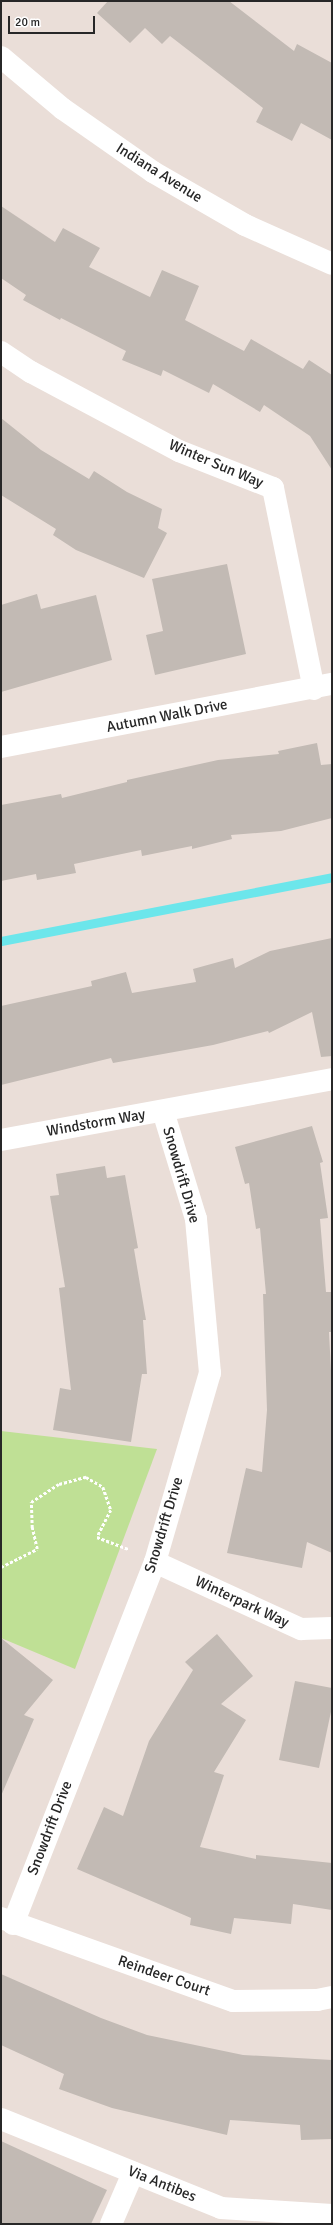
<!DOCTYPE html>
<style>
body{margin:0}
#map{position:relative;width:333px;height:2225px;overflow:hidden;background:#eaded8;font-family:Signika,sans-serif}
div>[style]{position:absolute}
.green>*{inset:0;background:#bfe095}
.stream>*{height:9px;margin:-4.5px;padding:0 4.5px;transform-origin:4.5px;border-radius:4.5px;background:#6ce6eb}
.building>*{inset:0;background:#c2bab4}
.path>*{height:2.5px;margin-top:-1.25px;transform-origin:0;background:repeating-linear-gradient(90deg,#fff 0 3px,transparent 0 5px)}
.minor>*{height:22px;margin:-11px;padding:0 11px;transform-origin:11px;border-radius:11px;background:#fff}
.tertiary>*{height:22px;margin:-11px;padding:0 11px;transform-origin:11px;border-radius:11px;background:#fff}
span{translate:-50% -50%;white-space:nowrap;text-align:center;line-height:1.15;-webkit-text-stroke:3px #fff;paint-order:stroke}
.street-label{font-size:15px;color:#272727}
.frame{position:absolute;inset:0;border:2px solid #272727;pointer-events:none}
.scale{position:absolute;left:8px;top:16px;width:87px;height:18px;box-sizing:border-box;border:2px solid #272727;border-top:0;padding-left:5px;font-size:12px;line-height:14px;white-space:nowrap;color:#272727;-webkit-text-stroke:3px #fff;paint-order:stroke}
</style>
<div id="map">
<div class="green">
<i style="clip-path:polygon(1px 1431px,157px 1449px,75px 1669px,1px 1638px)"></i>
</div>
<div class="stream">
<i style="left:1px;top:941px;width:337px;rotate:-10.9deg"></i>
</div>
<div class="building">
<i style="clip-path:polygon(108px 1px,229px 1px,294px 51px,297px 44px,332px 63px,332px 140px,301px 123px,292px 141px,256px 122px,263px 108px,170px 36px,162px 44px,145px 28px,130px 43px,97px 13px)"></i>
<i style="clip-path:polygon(1px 206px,55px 242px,63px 228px,100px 248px,89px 267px,150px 297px,162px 270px,199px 286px,185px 320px,244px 351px,251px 339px,303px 369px,309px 360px,332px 375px,332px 470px,310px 436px,264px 405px,260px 412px,213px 384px,209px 393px,163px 370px,161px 376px,122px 360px,126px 351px,61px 318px,60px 320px,23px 300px,26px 295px,1px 278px)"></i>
<i style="clip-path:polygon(1px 418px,41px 450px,89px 479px,94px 471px,127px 492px,162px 509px,158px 528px,167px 533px,144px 578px,76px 550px,53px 535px,56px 529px,1px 495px)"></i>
<i style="clip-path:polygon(227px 564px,246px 654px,155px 675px,146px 635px,163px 631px,152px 579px)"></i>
<i style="clip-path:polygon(37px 594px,41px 609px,96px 595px,112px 660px,1px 692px,1px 605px)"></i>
<i style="clip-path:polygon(317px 743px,321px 765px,332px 764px,332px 818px,281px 831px,231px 835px,232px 839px,192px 849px,192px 846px,142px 856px,141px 850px,74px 864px,76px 873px,37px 880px,36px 874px,1px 881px,1px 805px,61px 794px,62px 798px,127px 782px,127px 780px,218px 760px,279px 754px,278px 751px)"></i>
<i style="clip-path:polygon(332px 938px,332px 1056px,321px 1057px,312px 1012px,269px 1033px,268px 1031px,213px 1045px,113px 1063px,111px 1058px,1px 1085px,1px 1006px,92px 986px,91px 981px,126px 972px,132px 993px,196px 982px,193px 969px,233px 958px,235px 968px,270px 951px)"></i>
<i style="clip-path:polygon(312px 1126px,323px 1162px,320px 1163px,328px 1218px,320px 1219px,326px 1292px,332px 1292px,332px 1332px,329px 1332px,332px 1390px,332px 1553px,307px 1542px,302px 1568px,227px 1553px,246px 1468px,262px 1472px,267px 1410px,263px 1294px,266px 1294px,260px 1228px,256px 1229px,249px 1183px,245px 1184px,235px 1147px)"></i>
<i style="clip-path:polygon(105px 1166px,107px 1178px,125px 1175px,138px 1248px,134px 1249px,146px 1320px,143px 1320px,147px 1374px,142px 1374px,131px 1442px,53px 1430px,60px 1388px,71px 1390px,59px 1288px,65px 1287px,50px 1196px,59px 1195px,56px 1174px)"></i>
<i style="clip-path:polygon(217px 1634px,253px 1676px,221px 1704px,246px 1720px,214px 1772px,224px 1775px,200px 1847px,256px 1859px,256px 1855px,332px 1863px,332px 1910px,293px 1904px,291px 1924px,234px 1918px,231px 1934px,190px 1925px,191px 1918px,77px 1869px,104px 1807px,123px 1816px,149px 1741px,193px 1670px,185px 1662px)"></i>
<i style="clip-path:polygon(1px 1638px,53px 1680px,24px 1715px,34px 1719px,1px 1796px)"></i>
<i style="clip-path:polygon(295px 1681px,332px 1688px,332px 1707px,319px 1768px,279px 1760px)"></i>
<i style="clip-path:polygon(1px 1974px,101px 2018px,147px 2035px,243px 2055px,332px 2060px,332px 2139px,301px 2140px,300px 2125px,230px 2120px,227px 2135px,112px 2108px,59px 2089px,64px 2074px,1px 2045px)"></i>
<i style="clip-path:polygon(1px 2141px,107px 2190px,91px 2224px,1px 2224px)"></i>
</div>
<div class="path">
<i style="left:1px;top:1567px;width:40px;rotate:-26.6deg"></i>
<i style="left:37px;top:1549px;width:22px;rotate:-103deg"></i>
<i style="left:32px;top:1528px;width:26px;rotate:-92deg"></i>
<i style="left:31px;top:1502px;width:33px;rotate:-33deg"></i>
<i style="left:59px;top:1484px;width:28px;rotate:-15deg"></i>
<i style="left:86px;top:1477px;width:20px;rotate:30deg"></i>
<i style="left:103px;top:1487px;width:24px;rotate:71deg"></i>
<i style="left:111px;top:1510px;width:30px;rotate:117deg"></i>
<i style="left:97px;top:1537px;width:34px;rotate:21deg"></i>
</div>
<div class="minor">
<i style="left:1px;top:352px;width:36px;rotate:34deg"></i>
<i style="left:31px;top:372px;width:168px;rotate:28.1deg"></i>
<i style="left:179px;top:451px;width:101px;rotate:21.5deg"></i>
<i style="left:273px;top:488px;width:205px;rotate:78.5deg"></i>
<i style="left:1px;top:747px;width:337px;rotate:-10.8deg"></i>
<i style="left:1px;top:1140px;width:337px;rotate:-10.4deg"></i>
<i style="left:155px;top:1562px;width:161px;rotate:24.7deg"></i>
<i style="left:301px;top:1629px;width:31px;rotate:-2deg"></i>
<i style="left:1px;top:1918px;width:246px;rotate:19.7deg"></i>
<i style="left:233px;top:2001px;width:84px;rotate:-0.7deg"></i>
<i style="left:317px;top:2000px;width:15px;rotate:-11deg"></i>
<i style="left:13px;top:1924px;width:389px;rotate:-68.6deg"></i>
<i style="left:155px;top:1562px;width:197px;rotate:-73.8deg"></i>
<i style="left:210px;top:1373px;width:155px;rotate:-95.2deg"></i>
<i style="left:196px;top:1219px;width:113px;rotate:-107deg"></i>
<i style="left:1px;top:2119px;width:237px;rotate:22deg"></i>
<i style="left:221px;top:2208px;width:111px;rotate:3.6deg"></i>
<i style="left:111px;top:2224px;width:56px;rotate:-66.7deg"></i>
</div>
<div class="tertiary">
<i style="left:1px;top:57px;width:81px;rotate:40deg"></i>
<i style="left:63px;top:109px;width:110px;rotate:35deg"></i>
<i style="left:153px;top:172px;width:106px;rotate:29.9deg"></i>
<i style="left:245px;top:225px;width:95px;rotate:24.1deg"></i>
</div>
<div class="street-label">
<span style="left:159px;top:173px;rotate:32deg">Indiana Avenue</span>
<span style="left:216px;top:464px;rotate:23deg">Winter Sun Way</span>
<span style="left:167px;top:716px;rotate:-11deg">Autumn Walk Drive</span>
<span style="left:96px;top:1123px;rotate:-10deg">Windstorm Way</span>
<span style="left:181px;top:1175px;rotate:74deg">Snowdrift Drive</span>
<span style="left:164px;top:1525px;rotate:-73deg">Snowdrift Drive</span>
<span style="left:242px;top:1602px;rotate:25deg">Winterpark Way</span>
<span style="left:50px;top:1828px;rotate:-69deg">Snowdrift Drive</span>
<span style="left:164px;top:1976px;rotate:19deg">Reindeer Court</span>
<span style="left:162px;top:2184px;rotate:22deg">Via Antibes</span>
</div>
<div class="frame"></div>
<div class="scale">20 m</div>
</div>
